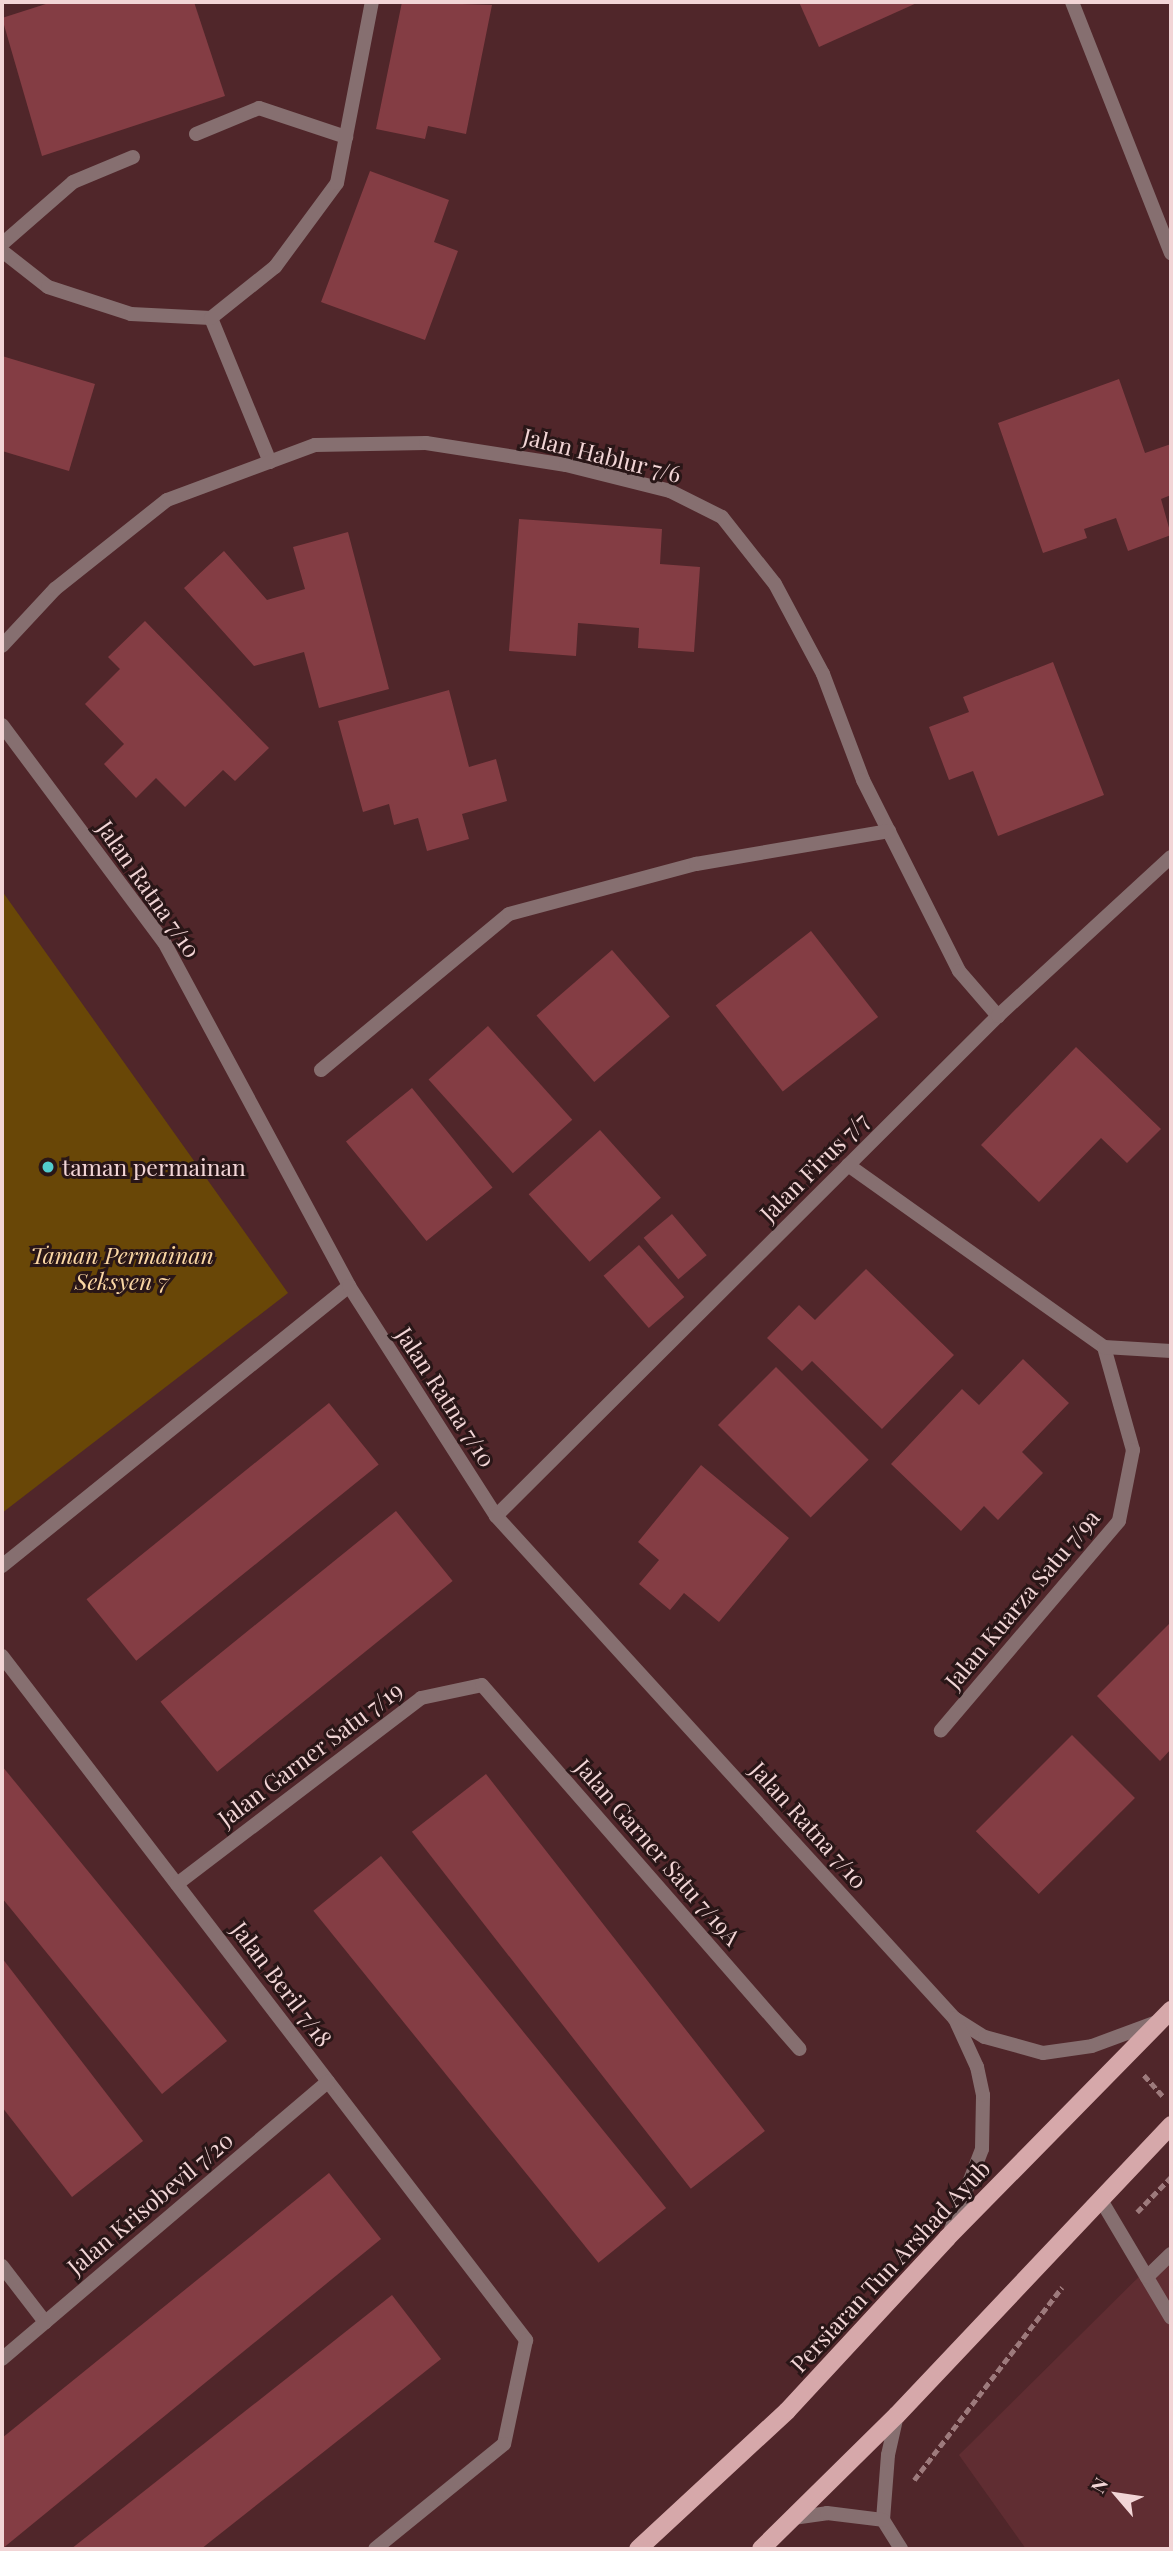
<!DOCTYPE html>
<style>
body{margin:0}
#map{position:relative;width:1173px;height:2551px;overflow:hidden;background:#50262a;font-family:"Playfair Display",serif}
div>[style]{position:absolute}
.built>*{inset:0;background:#602d32}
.green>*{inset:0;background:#694707}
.building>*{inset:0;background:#843d44;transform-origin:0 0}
.path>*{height:4.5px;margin-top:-2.25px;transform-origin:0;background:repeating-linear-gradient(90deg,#9d7a7c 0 7px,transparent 0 10.5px)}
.service>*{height:14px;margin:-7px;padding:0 7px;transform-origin:7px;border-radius:7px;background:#866f70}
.minor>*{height:14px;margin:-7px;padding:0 7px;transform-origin:7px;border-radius:7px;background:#866f70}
.tertiary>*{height:14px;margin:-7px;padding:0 7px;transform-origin:7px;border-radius:7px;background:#866f70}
.primary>*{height:18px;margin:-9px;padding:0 9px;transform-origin:9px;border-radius:9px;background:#d6a8aa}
.dots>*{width:19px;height:19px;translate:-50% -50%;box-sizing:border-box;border:4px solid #291617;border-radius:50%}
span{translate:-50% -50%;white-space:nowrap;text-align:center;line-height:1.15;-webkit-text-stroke:6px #291617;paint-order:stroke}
.street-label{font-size:23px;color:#f2d5d6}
.poi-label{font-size:23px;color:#f2d5d6}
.left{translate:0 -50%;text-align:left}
.park-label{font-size:23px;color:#fbd7a4;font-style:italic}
.frame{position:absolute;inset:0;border:4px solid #f2d5d6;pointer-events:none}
.north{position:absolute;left:1082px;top:2460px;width:70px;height:70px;-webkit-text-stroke:5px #291617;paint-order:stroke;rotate:299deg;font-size:19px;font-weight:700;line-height:28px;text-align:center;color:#f2d5d6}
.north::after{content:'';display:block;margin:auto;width:24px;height:32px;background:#f2d5d6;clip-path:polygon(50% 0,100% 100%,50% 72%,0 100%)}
</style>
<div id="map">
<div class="built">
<i style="clip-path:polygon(1171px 2245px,1171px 2549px,1026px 2549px,959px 2455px)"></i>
</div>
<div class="green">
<i style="clip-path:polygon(2px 891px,288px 1293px,2px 1513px)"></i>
</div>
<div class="building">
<i style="clip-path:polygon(52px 2px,194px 2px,225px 96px,42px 156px,2px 18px)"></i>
<i style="clip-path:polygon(402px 2px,492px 5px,466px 134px,428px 126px,425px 139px,376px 129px)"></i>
<i style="clip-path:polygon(799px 2px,919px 2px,819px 47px)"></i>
<i style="clip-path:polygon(370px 171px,449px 200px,434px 242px,458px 251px,425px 340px,321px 302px)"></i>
<i style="clip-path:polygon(2px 356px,95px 384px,69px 471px,2px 451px)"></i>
<i style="clip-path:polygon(1119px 379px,1145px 453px,1171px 444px,1171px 495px,1161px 499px,1171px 535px,1128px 551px,1116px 518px,1084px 529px,1087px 538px,1043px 553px,998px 423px)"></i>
<i style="clip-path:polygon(519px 519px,662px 529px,660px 564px,700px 567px,694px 652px,638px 648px,639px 628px,578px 623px,576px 656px,509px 651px)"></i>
<i style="clip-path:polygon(348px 532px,389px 689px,319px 708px,304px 652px,254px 666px,184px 588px,224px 551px,267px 600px,305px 589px,293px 547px)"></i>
<i style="clip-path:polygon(145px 621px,269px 748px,235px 781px,223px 770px,185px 807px,156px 778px,136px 798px,104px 764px,124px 744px,85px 704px,120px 669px,108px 657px)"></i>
<i style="clip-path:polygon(1053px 662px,1104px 795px,998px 836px,973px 771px,949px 780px,929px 727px,969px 712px,963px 697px)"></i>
<i style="clip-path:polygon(449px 690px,469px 767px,496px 759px,507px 801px,462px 814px,469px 839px,427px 851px,418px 818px,394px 825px,389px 804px,363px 812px,338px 721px)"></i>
<i style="left:811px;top:931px;width:109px;height:121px;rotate:52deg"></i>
<i style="left:612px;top:950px;width:88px;height:100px;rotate:49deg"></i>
<i style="left:488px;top:1026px;width:126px;height:80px;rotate:48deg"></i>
<i style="clip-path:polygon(1076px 1047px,1161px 1129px,1127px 1163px,1101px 1138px,1039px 1202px,981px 1145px)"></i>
<i style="left:412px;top:1088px;width:128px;height:85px;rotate:51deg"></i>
<i style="left:600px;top:1130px;width:91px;height:96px;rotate:48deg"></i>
<i style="left:672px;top:1214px;width:54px;height:37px;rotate:50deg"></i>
<i style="left:639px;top:1245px;width:69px;height:47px;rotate:49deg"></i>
<i style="clip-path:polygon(866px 1269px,954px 1355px,882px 1429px,812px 1361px,802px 1371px,767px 1338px,799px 1305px,815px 1320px)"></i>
<i style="clip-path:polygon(1023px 1359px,1069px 1403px,1022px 1452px,1043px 1473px,998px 1520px,984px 1506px,961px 1531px,891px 1464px,962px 1389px,979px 1405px)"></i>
<i style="left:776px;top:1367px;width:131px;height:82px;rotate:45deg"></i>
<i style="left:329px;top:1403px;width:79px;height:312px;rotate:51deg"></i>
<i style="clip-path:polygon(701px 1465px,789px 1538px,719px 1622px,684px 1593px,670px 1610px,639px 1584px,659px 1560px,638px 1542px)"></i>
<i style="left:396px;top:1511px;width:90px;height:303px;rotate:51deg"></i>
<i style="clip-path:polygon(1171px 1622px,1171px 1749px,1160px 1761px,1097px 1696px)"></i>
<i style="left:1072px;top:1735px;width:89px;height:136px;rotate:45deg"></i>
<i style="clip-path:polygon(2px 1766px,227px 2041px,162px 2094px,2px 1898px)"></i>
<i style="left:486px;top:1774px;width:453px;height:94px;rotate:52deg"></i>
<i style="left:381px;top:1856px;width:453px;height:87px;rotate:51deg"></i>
<i style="clip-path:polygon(2px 1958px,143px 2141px,72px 2197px,2px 2107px)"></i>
<i style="clip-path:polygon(329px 2173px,381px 2239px,2px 2549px,2px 2438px)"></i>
<i style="clip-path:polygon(392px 2295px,441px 2359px,201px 2549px,71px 2549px)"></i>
</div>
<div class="path">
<i style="left:1144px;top:2075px;width:30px;rotate:48deg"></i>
<i style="left:1137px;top:2212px;width:49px;rotate:-45.8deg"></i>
<i style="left:914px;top:2480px;width:243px;rotate:-52.5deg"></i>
</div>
<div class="service">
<i style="left:196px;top:134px;width:68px;rotate:-22.4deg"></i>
<i style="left:259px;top:108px;width:92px;rotate:18.4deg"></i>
<i style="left:2px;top:244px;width:94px;rotate:-41.1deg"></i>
<i style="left:73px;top:182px;width:65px;rotate:-22.6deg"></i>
<i style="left:1101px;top:2200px;width:137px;rotate:59.3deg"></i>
<i style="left:1147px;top:2277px;width:33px;rotate:-44deg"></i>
</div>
<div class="minor">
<i style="left:1072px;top:2px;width:270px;rotate:68.5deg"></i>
<i style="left:2px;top:251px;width:58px;rotate:38deg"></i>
<i style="left:48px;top:287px;width:87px;rotate:18deg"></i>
<i style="left:131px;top:314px;width:80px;rotate:2.9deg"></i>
<i style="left:270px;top:462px;width:156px;rotate:-112.3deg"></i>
<i style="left:211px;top:318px;width:82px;rotate:-38.6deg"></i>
<i style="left:275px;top:267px;width:104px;rotate:-53.6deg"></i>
<i style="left:337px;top:183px;width:184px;rotate:-79.1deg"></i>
<i style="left:2px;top:646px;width:78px;rotate:-47.1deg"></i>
<i style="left:55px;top:589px;width:143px;rotate:-38.5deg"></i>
<i style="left:167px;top:500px;width:158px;rotate:-20.4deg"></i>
<i style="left:315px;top:445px;width:111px;rotate:-1deg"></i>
<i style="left:426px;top:443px;width:142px;rotate:8.9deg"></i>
<i style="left:566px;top:465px;width:107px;rotate:14deg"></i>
<i style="left:670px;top:491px;width:58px;rotate:26.6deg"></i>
<i style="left:722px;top:517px;width:85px;rotate:51.7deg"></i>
<i style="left:775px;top:584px;width:102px;rotate:61.9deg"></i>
<i style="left:823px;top:674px;width:113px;rotate:69.3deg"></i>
<i style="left:863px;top:780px;width:214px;rotate:63.3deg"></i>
<i style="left:959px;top:971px;width:60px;rotate:49.1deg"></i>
<i style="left:321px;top:1070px;width:244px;rotate:-39.7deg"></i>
<i style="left:509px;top:914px;width:194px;rotate:-15deg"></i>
<i style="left:696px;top:864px;width:196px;rotate:-9.7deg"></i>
<i style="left:848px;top:1165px;width:314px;rotate:35.4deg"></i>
<i style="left:1104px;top:1347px;width:107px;rotate:74.3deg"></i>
<i style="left:1133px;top:1450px;width:72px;rotate:101.2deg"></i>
<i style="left:1119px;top:1521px;width:275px;rotate:130.4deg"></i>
<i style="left:1104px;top:1347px;width:67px;rotate:3.4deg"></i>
<i style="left:496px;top:1516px;width:709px;rotate:-44.89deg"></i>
<i style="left:998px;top:1016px;width:235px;rotate:-42.6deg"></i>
<i style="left:2px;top:1566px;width:446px;rotate:-38.9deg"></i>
<i style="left:2px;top:1656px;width:862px;rotate:52.54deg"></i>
<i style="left:526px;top:2340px;width:106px;rotate:101.9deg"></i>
<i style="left:504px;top:2444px;width:166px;rotate:140.9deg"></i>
<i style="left:177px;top:1884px;width:307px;rotate:-37.3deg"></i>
<i style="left:421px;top:1698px;width:62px;rotate:-12deg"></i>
<i style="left:482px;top:1685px;width:483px;rotate:48.9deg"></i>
<i style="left:2px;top:2266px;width:71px;rotate:52.5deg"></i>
<i style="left:2px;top:2359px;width:428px;rotate:-40.4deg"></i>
<i style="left:897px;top:2415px;width:41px;rotate:102.7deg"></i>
<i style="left:888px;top:2455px;width:65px;rotate:94.4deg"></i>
<i style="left:883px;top:2520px;width:34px;rotate:58deg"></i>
<i style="left:793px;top:2518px;width:34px;rotate:-8deg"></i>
<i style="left:827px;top:2513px;width:56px;rotate:7.1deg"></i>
</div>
<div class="tertiary">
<i style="left:2px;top:725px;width:271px;rotate:53.3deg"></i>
<i style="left:164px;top:942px;width:391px;rotate:61.7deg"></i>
<i style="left:349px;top:1286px;width:273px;rotate:57.4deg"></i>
<i style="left:496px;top:1516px;width:680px;rotate:47.62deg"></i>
<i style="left:954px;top:2018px;width:36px;rotate:32deg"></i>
<i style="left:985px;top:2037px;width:60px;rotate:15.4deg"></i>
<i style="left:1043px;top:2053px;width:49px;rotate:-8.1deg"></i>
<i style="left:1092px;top:2046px;width:69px;rotate:-20.3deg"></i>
<i style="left:950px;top:2232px;width:89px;rotate:-68.9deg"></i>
<i style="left:982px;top:2149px;width:54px;rotate:-88.9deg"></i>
<i style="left:983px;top:2095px;width:29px;rotate:-102deg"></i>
<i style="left:977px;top:2067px;width:53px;rotate:-114.6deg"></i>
</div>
<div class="primary">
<i style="left:638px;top:2549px;width:203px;rotate:-42.8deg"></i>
<i style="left:787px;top:2411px;width:236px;rotate:-47.2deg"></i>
<i style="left:947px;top:2238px;width:320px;rotate:-45.5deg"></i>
<i style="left:761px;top:2549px;width:191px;rotate:-44.6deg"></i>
<i style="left:897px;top:2415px;width:399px;rotate:-46.6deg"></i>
</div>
<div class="dots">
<i style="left:48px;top:1167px;background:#52cdce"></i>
</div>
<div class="street-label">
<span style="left:602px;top:455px;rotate:14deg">Jalan Hablur 7/6</span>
<span style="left:149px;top:889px;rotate:55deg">Jalan Ratna 7/10</span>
<span style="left:814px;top:1167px;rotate:-45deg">Jalan Firus 7/7</span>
<span style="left:446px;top:1397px;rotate:57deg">Jalan Ratna 7/10</span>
<span style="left:1022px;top:1599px;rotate:-50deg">Jalan Kuarza Satu 7/9a</span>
<span style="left:310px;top:1754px;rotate:-37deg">Jalan Garner Satu 7/19</span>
<span style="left:809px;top:1825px;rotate:48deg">Jalan Ratna 7/10</span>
<span style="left:658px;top:1852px;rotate:49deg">Jalan Garner Satu 7/19A</span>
<span style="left:282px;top:1984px;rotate:53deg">Jalan Beril 7/18</span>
<span style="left:150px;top:2203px;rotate:-40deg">Jalan Krisobevil 7/20</span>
<span style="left:890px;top:2266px;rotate:-47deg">Persiaran Tun Arshad Ayub</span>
</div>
<div class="poi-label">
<span class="left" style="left:62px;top:1167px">taman permainan</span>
</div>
<div class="park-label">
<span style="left:122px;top:1268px">Taman Permainan<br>Seksyen 7</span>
</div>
<div class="frame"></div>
<div class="north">N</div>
</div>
